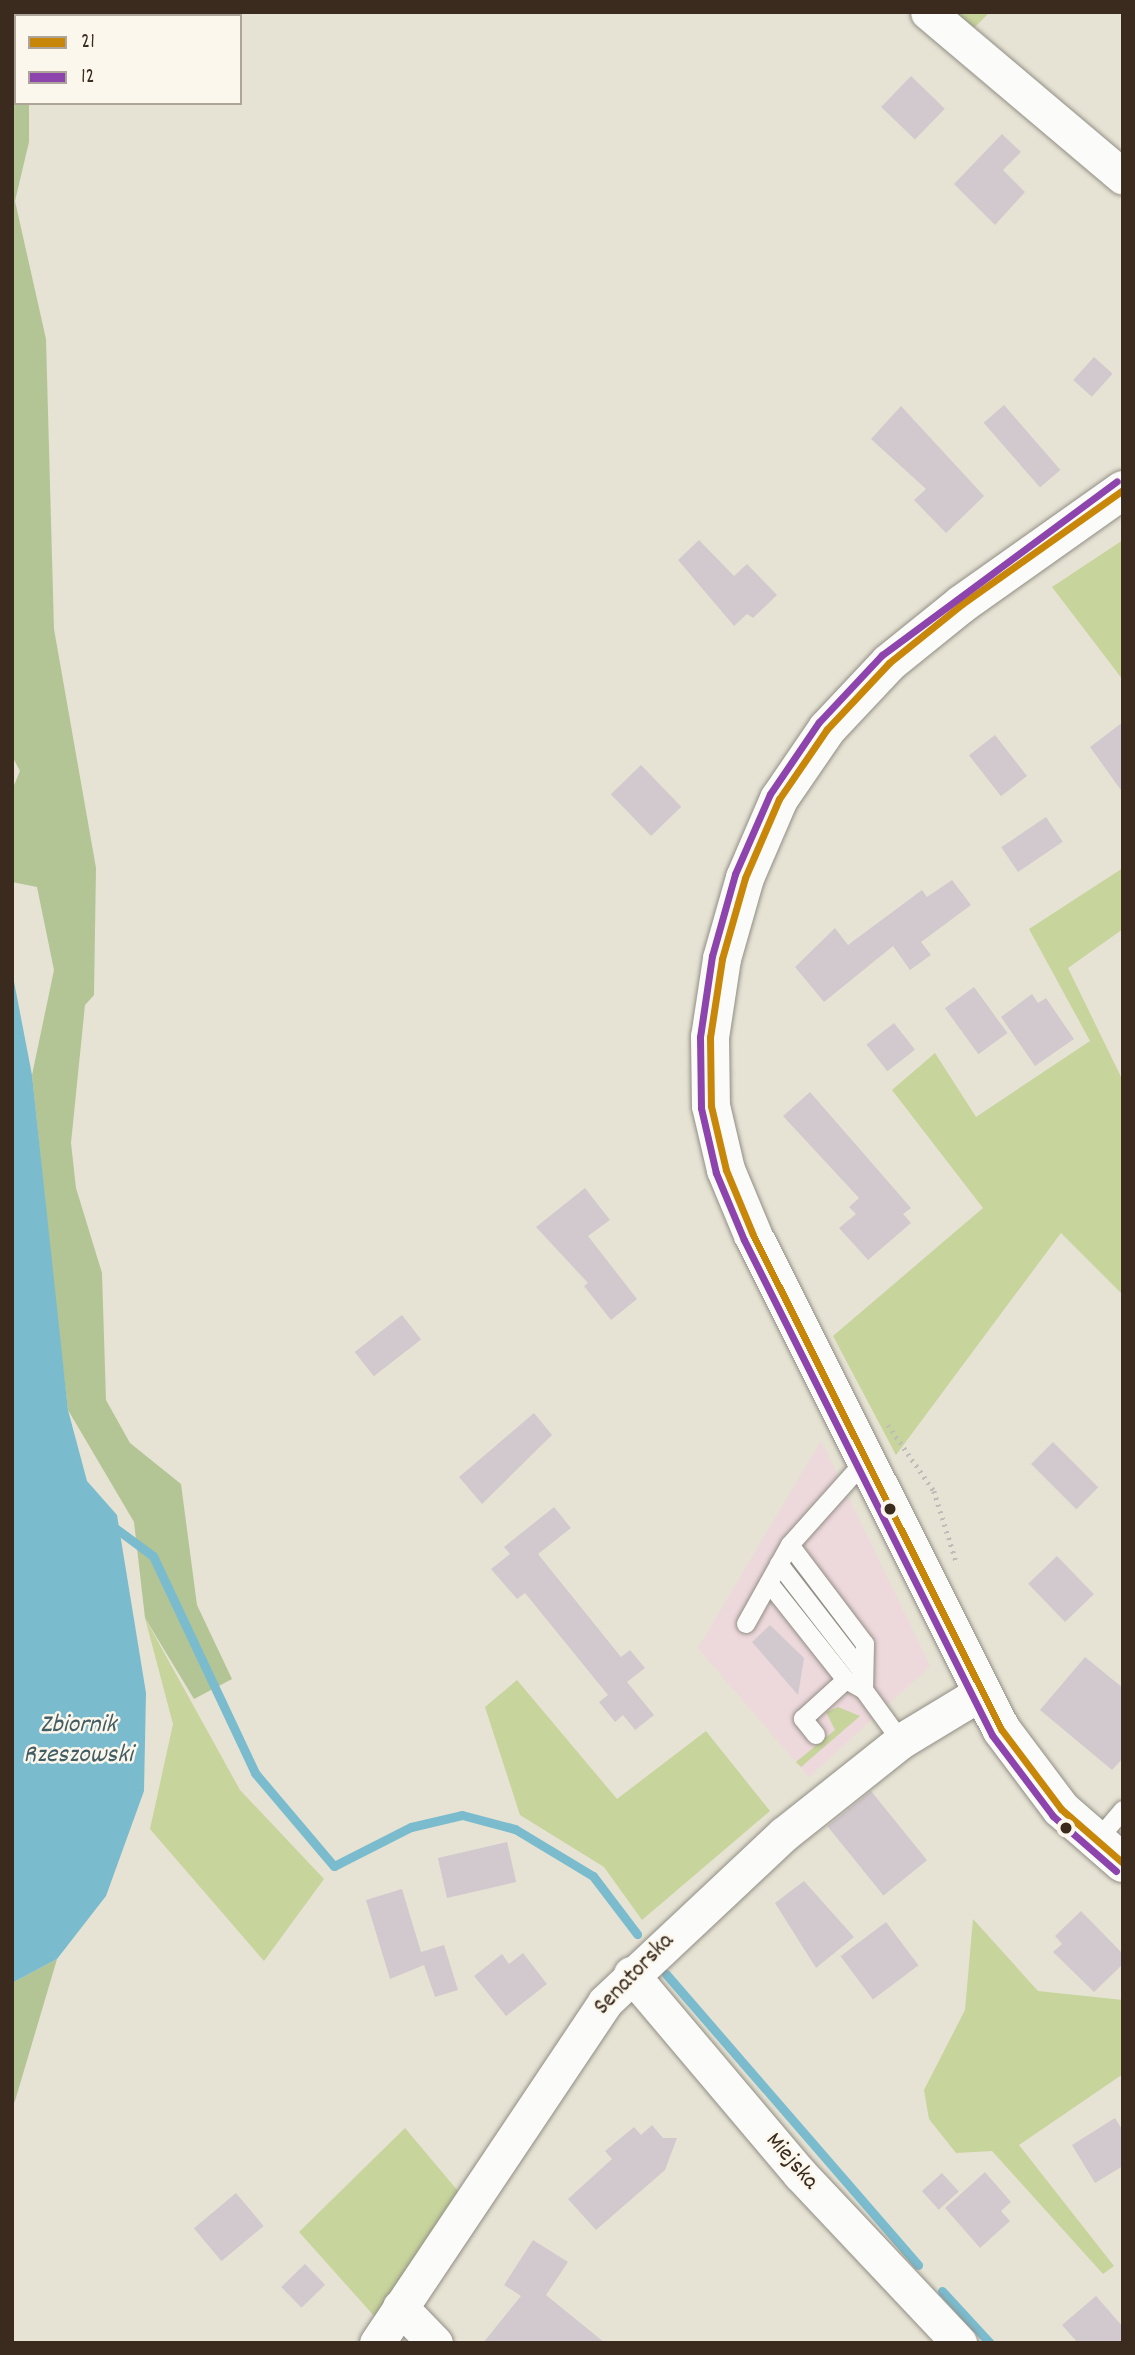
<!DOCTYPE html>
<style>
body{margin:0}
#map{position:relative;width:1135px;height:2355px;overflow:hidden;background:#e6e3d4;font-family:Dekko,sans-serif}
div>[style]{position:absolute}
.built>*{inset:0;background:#edd8dc}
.green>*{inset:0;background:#c7d49c}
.forest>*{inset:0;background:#b3c595}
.water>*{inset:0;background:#7bbbce}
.stream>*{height:9px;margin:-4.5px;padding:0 4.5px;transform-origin:4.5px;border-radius:4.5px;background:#7bbbce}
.building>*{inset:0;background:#d1c9ce;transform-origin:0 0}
.path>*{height:4.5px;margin-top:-2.25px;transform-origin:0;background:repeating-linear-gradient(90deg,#bebcb8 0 2px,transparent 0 7px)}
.roads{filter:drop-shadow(0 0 2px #918d84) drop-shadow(0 0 2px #918d84)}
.service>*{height:18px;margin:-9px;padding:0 9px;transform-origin:9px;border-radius:9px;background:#fbfbf9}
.minor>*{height:35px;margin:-17.5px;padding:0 17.5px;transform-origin:17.5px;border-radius:17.5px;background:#fbfbf9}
.tertiary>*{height:38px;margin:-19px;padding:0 19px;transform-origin:19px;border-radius:19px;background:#fbfbf9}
.bus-1>*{height:7px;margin:-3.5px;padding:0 3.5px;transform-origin:3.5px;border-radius:3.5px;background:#c88708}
.bus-2>*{height:7px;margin:-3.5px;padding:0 3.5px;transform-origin:3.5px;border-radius:3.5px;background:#8e44ad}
.dots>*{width:19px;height:19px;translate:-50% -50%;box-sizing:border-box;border:4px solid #fbf7ec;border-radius:50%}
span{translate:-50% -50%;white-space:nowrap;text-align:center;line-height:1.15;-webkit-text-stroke:5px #fbf7ec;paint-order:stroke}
.street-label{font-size:24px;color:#3b2a1e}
.water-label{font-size:26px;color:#425d64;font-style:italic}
.frame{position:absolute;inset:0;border:14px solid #3b2a1e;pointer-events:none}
.legend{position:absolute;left:14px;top:14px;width:228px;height:91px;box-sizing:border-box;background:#fbf7ec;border:2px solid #aea59a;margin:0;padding:9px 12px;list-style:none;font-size:21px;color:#3b2a1e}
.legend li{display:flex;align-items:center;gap:14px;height:35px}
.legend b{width:35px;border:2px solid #aea59a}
</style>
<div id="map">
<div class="built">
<i style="clip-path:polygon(821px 1441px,930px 1666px,809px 1777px,698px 1648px)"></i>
</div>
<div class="green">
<i style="clip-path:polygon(939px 12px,990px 12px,968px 34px)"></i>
<i style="clip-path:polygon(1123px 540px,1123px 680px,1052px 587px)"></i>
<i style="clip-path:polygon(1123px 868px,1123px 929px,1068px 968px,1123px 1081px,1123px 1295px,1061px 1233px,896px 1455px,833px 1336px,983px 1208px,892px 1090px,935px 1053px,976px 1117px,1090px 1041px,1029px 929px)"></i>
<i style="clip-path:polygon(145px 1618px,240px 1790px,324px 1879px,264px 1961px,150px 1829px,173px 1724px)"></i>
<i style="clip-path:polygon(517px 1680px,617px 1799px,706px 1731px,770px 1811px,642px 1920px,604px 1867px,520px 1815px,485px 1707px)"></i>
<i style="clip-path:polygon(838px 1707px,860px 1716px,801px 1767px,796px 1762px,835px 1730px,826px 1712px)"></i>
<i style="clip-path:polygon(973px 1919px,1038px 1991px,1123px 2000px,1123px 2074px,1019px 2145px,1114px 2266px,1103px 2274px,992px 2151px,956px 2153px,929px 2119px,924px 2090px,965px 2010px)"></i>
<i style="clip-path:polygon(405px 2128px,458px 2191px,375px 2317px,299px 2232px)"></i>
</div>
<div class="forest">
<i style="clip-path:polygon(12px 12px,30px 12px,16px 16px,16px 103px,29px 103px,29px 142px,15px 201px,46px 339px,54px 629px,96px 868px,94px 995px,85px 1005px,71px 1143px,76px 1188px,102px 1273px,106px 1400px,130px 1443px,181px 1484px,197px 1605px,232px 1679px,194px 1699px,145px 1618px,134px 1522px,68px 1410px,56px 1308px,32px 1075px,54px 970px,37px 887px,12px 882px,12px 790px,20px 771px,12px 756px)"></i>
<i style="clip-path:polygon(57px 1959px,15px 2101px,12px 2106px,12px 1983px)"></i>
</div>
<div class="water">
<i style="clip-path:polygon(12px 971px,32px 1075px,68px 1410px,87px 1481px,117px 1515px,146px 1693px,144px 1791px,106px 1896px,57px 1959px,12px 1983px)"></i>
</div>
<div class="stream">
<i style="left:111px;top:1525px;width:52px;rotate:36.4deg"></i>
<i style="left:153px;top:1556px;width:240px;rotate:64.8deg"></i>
<i style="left:255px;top:1773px;width:122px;rotate:49.7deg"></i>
<i style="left:334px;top:1866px;width:86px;rotate:-26.9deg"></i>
<i style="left:411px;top:1827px;width:52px;rotate:-13.2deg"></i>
<i style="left:462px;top:1815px;width:55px;rotate:14.8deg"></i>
<i style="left:515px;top:1829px;width:91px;rotate:31.1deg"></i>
<i style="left:593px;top:1876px;width:73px;rotate:52.8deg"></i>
<i style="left:666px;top:1974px;width:385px;rotate:49.1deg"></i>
<i style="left:942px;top:2291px;width:71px;rotate:47.3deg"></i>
</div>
<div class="building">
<i style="left:911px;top:76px;width:47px;height:43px;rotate:44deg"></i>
<i style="clip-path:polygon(1002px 134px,1021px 152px,1003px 170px,1025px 192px,995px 225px,954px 184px)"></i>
<i style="left:1094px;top:357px;width:25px;height:31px;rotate:42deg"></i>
<i style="left:1004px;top:405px;width:86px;height:27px;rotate:49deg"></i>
<i style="clip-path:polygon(901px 406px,984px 496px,946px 533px,914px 500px,926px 489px,871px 439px)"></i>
<i style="clip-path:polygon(699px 540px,734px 576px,747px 564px,777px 595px,753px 618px,747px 614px,734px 626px,678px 560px)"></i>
<i style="clip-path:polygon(1123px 722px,1123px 793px,1090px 747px)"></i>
<i style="left:995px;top:735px;width:52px;height:33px;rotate:52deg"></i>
<i style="left:641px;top:765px;width:58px;height:42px;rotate:46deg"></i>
<i style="left:1046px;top:817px;width:30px;height:54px;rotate:56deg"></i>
<i style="clip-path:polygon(952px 880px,971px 905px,921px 942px,931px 955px,910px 970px,893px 946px,824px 1002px,795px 967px,835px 928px,848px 945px,922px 890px,927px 897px)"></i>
<i style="left:974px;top:987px;width:57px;height:36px;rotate:54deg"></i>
<i style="clip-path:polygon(1032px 994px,1038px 1003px,1046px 998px,1074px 1039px,1035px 1066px,1001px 1017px)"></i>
<i style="left:894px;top:1023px;width:34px;height:35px;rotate:52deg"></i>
<i style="clip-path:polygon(810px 1092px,911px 1208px,903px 1214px,911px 1223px,868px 1260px,839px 1228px,856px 1214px,849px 1207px,859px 1198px,783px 1116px)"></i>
<i style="clip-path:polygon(585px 1188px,610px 1220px,588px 1236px,637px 1299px,611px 1320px,584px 1286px,588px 1283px,536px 1227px)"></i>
<i style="left:402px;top:1315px;width:31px;height:60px;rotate:52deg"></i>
<i style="clip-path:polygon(534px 1413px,552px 1435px,482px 1504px,459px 1477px)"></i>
<i style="left:1053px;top:1442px;width:64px;height:31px;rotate:45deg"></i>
<i style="clip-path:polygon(554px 1507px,571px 1528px,538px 1554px,621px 1657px,630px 1650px,645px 1668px,627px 1682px,654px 1715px,635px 1730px,623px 1715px,615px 1722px,599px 1702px,608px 1695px,525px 1593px,517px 1599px,491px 1569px,510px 1554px,504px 1547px)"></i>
<i style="left:1057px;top:1556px;width:53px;height:40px;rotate:46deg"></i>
<i style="clip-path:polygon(770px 1625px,804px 1658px,798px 1695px,752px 1642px)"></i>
<i style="clip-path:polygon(1085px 1657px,1123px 1688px,1123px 1758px,1112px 1770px,1040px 1710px)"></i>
<i style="left:871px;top:1791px;width:89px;height:56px;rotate:51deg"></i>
<i style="left:507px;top:1842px;width:41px;height:71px;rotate:77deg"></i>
<i style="clip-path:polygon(804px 1881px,854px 1937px,816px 1968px,775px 1903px)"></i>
<i style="clip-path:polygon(402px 1889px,421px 1952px,444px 1945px,458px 1990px,435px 1997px,424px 1965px,390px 1979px,366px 1900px)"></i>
<i style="clip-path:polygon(1081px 1911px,1123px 1954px,1123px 1964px,1094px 1992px,1053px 1952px,1062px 1944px,1055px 1936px)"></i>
<i style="left:886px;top:1922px;width:54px;height:57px;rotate:53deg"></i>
<i style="clip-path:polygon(523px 1953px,547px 1984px,506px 2016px,474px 1976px,502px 1954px,509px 1964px)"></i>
<i style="clip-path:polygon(1115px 2118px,1123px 2131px,1123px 2166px,1095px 2183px,1072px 2145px)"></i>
<i style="clip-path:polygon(652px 2125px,663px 2138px,677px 2138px,665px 2170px,596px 2230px,568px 2199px,612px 2159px,605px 2151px,634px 2127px,641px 2135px)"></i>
<i style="clip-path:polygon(985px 2172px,1011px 2202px,1001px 2211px,1010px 2221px,980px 2248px,945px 2208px)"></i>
<i style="left:942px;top:2173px;width:25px;height:27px;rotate:48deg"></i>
<i style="left:236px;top:2193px;width:43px;height:55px;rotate:50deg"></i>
<i style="clip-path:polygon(533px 2240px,568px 2262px,546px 2295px,605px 2343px,483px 2343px,521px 2296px,504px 2285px)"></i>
<i style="left:305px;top:2264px;width:29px;height:33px;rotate:46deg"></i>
<i style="clip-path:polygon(1096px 2296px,1123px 2327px,1123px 2343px,1078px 2343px,1062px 2325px)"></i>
</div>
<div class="path">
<i style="left:888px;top:1425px;width:80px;rotate:55.1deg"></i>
<i style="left:934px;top:1491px;width:77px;rotate:72.5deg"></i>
</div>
<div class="roads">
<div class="service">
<i style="left:790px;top:1545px;width:124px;rotate:52.9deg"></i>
<i style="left:865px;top:1644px;width:46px;rotate:91.2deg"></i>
<i style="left:864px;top:1690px;width:63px;rotate:54deg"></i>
<i style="left:779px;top:1564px;width:139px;rotate:52.3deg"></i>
<i style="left:769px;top:1583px;width:124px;rotate:51.6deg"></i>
<i style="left:846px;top:1680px;width:21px;rotate:29deg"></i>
<i style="left:746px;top:1624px;width:90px;rotate:-60.9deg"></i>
<i style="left:790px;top:1545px;width:115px;rotate:-48.2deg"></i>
<i style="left:816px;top:1735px;width:21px;rotate:-129deg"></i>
<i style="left:803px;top:1719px;width:58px;rotate:-42.2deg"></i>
<i style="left:1096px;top:1842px;width:42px;rotate:-49.8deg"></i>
</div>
<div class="minor">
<i style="left:928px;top:12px;width:255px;rotate:40.2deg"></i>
<i style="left:631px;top:1974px;width:262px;rotate:49.8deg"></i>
<i style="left:800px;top:2174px;width:232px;rotate:46.7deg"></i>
<i style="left:400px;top:2307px;width:50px;rotate:45.8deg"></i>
<i style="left:377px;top:2343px;width:410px;rotate:-56.2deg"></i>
<i style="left:605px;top:2002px;width:245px;rotate:-43.2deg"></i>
<i style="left:784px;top:1834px;width:149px;rotate:-38.5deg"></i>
<i style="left:901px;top:1741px;width:95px;rotate:-31.2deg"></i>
</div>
<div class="tertiary">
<i style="left:1123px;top:490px;width:197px;rotate:144.7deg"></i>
<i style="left:962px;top:604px;width:94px;rotate:141.1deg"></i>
<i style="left:889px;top:663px;width:91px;rotate:133.2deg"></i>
<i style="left:827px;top:729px;width:85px;rotate:124.4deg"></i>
<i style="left:779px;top:799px;width:86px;rotate:113.3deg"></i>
<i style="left:745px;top:878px;width:84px;rotate:105.9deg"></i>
<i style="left:722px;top:959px;width:79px;rotate:98.7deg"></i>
<i style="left:710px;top:1037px;width:69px;rotate:89.2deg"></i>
<i style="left:711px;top:1106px;width:66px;rotate:76.8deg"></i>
<i style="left:726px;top:1170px;width:70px;rotate:67.4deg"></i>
<i style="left:753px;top:1235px;width:553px;rotate:63.34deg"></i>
<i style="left:1001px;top:1729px;width:100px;rotate:53.1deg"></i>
<i style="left:1061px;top:1809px;width:82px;rotate:41.1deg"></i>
</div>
</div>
<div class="bus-1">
<i style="left:1123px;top:490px;width:197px;rotate:144.7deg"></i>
<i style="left:962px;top:604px;width:94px;rotate:141.1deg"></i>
<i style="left:889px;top:663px;width:91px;rotate:133.2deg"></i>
<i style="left:827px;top:729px;width:85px;rotate:124.4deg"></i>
<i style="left:779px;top:799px;width:86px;rotate:113.3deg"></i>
<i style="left:745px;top:878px;width:84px;rotate:105.9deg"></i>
<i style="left:722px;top:959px;width:79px;rotate:98.7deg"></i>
<i style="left:710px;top:1037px;width:69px;rotate:89.2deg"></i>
<i style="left:711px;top:1106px;width:66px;rotate:76.8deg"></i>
<i style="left:726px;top:1170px;width:70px;rotate:67.4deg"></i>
<i style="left:753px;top:1235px;width:553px;rotate:63.34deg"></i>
<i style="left:1001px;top:1729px;width:100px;rotate:53.1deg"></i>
<i style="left:1061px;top:1809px;width:82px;rotate:41.1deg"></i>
</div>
<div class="bus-2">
<i style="left:1116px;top:1871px;width:84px;rotate:-138.9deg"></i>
<i style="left:1053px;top:1816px;width:101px;rotate:-127deg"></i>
<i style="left:992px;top:1735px;width:554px;rotate:-116.61deg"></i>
<i style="left:744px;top:1240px;width:73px;rotate:-112.7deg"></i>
<i style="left:716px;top:1173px;width:67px;rotate:-103deg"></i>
<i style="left:701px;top:1108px;width:71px;rotate:-90.8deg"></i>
<i style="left:700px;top:1037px;width:82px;rotate:-81.6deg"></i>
<i style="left:712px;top:956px;width:85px;rotate:-74.3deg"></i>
<i style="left:735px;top:874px;width:87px;rotate:-66.4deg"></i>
<i style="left:770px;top:794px;width:87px;rotate:-55.8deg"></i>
<i style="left:819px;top:722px;width:92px;rotate:-46.8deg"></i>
<i style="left:882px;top:655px;width:292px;rotate:-36.5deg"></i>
</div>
<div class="dots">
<i style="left:890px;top:1509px;background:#3b2a1e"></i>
<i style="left:1066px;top:1828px;background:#3b2a1e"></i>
</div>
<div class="street-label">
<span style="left:635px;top:1975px;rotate:-46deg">Senatorska</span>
<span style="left:791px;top:2162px;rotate:49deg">Miejska</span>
</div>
<div class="water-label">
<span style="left:78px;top:1741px">Zbiornik<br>Rzeszowski</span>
</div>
<div class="frame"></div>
<ul class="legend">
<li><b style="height:9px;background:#c88708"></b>21</li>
<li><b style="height:9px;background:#8e44ad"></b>12</li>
</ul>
</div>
